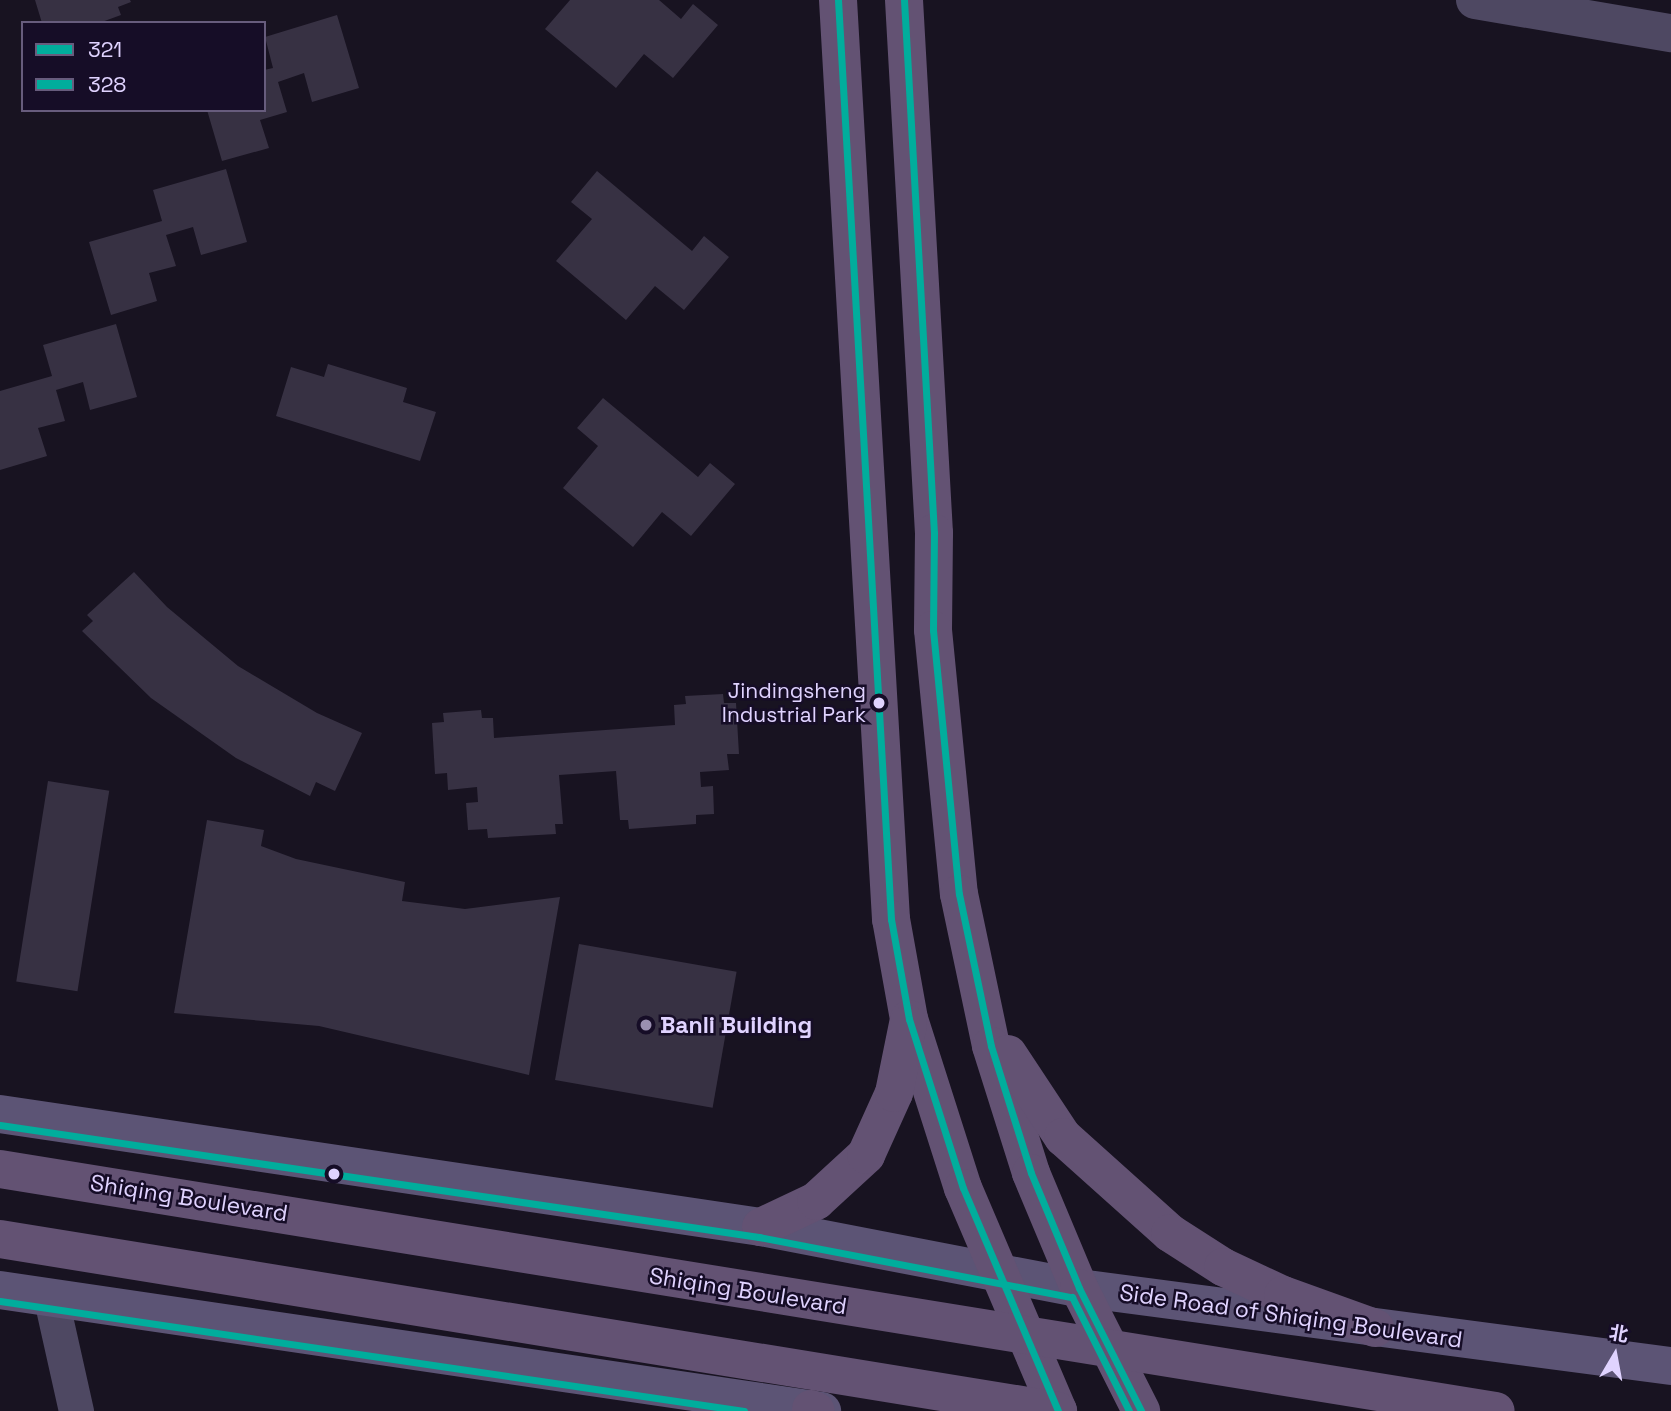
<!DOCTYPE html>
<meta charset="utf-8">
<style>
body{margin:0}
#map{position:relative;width:1671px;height:1411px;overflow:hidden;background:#181321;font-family:"Space Grotesk","Noto Sans SC",sans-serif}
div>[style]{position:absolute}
.building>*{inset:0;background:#373143;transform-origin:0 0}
.minor>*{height:35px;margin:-17.5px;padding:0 17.5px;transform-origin:17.5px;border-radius:17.5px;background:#4e4862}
.tertiary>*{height:38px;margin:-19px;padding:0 19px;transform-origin:19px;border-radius:19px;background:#4e4862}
.secondary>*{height:38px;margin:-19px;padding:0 19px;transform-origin:19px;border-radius:19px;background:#5c5475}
.primary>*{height:38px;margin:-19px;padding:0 19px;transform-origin:19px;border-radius:19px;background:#635273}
.bus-1>*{height:7px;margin:-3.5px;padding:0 3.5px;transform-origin:3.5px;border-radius:3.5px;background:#01ad9c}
.bus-2>*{height:7px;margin:-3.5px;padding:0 3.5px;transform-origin:3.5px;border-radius:3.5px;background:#01ad9c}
.dots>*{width:19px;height:19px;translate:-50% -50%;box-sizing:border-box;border:4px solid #160d27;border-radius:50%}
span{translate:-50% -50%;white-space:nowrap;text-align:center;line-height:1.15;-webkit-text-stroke:5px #160d27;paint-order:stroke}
.bus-label{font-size:21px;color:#e0d3ff}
.right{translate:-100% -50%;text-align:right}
.poi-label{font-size:23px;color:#e0d3ff;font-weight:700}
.left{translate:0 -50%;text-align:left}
.street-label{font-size:23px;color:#e0d3ff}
.legend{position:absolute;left:21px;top:21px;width:245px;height:91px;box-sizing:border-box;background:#160d27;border:2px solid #675c7d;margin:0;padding:9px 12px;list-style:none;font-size:21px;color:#e0d3ff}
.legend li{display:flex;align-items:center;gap:14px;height:35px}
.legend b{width:35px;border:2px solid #675c7d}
.north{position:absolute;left:1580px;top:1320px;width:70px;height:70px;-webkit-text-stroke:5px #160d27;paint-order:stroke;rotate:10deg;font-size:19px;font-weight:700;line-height:28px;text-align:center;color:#e0d3ff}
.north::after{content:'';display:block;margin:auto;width:24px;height:32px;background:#e0d3ff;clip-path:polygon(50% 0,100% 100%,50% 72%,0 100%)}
</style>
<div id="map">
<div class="building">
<i style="clip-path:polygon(35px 0,130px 0,131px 2px,118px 7px,121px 15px,99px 23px,42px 23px)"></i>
<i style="clip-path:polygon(570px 0,659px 0,681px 19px,693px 4px,718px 25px,673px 78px,644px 54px,616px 88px,545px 29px)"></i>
<i style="clip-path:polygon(337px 15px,359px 88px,312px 102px,304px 73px,278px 82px,287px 112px,260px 120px,269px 148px,222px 161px,207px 110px,264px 110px,264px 70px,273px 68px,265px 37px)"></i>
<i style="clip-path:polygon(226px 169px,247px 242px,201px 255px,193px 227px,166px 235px,176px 266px,149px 273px,157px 301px,111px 315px,89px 242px,162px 221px,153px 190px)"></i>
<i style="clip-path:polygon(597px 171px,692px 251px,704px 236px,729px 257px,684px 310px,655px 286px,626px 320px,556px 261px,592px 219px,571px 202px)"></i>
<i style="clip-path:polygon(116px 324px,137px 397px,90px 410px,83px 382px,56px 390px,65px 421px,38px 428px,47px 456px,0 470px,0 391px,52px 376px,43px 345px)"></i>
<i style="clip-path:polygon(328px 364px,407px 388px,403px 402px,436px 412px,420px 461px,276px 416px,291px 367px,324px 377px)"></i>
<i style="clip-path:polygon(603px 398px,698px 477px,710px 463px,735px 484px,691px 536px,662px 512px,633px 547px,563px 488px,598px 446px,577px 428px)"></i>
<i style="clip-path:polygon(134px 572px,167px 607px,238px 666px,317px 713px,362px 733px,335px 791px,316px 782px,310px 796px,236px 758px,151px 698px,82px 631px,93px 621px,87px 615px)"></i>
<i style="clip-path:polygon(723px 694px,724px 703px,736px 703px,739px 754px,727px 754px,729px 770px,700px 772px,701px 787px,713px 786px,714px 814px,696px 815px,696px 824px,629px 829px,628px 820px,620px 820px,616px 771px,559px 775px,563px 824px,555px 824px,556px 834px,488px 838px,487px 829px,468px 830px,466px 803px,478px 802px,477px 787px,448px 790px,447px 773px,435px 774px,432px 723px,444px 722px,443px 713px,481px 710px,482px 718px,493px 718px,494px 738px,675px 725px,674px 705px,686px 704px,685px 696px)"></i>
<i style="left:48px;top:781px;width:62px;height:203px;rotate:9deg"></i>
<i style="clip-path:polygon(207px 820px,264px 830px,261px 846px,296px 859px,405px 882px,402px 901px,465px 909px,560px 897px,529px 1075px,319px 1026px,174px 1013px)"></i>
<i style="left:579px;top:944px;width:160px;height:138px;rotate:10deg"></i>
</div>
<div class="minor">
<i style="left:51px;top:1299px;width:115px;rotate:77.4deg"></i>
</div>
<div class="tertiary">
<i style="left:1475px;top:0;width:199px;rotate:9.6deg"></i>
</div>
<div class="secondary">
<i style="left:0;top:1114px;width:769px;rotate:8.45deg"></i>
<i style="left:761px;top:1227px;width:324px;rotate:10.9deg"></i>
<i style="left:1079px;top:1288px;width:597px;rotate:7.51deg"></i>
<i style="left:0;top:1290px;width:831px;rotate:8.37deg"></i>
</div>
<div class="primary">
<i style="left:838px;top:0;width:921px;rotate:86.7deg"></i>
<i style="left:891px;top:919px;width:102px;rotate:79.8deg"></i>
<i style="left:909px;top:1019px;width:177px;rotate:72.3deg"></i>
<i style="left:963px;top:1188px;width:242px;rotate:66.9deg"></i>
<i style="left:904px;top:0;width:534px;rotate:86.78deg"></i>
<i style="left:934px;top:533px;width:97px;rotate:90.6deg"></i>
<i style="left:933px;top:630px;width:265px;rotate:84.4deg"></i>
<i style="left:959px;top:894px;width:155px;rotate:78.1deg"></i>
<i style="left:991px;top:1046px;width:133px;rotate:72.5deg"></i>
<i style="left:1031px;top:1173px;width:125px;rotate:67.3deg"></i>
<i style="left:1079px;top:1288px;width:138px;rotate:63.2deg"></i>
<i style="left:1008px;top:1054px;width:100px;rotate:56.5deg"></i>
<i style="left:1063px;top:1137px;width:144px;rotate:41.9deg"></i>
<i style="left:1170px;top:1233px;width:63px;rotate:32.7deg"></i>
<i style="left:1223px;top:1267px;width:66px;rotate:25deg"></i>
<i style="left:1283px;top:1295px;width:98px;rotate:19.7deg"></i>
<i style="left:0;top:1169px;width:1515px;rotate:9.19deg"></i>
<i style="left:761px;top:1227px;width:61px;rotate:-25.3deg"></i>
<i style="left:816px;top:1201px;width:68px;rotate:-42.6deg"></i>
<i style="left:866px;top:1155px;width:68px;rotate:-65.7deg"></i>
<i style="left:894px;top:1093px;width:70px;rotate:-78.5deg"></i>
<i style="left:0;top:1239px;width:1072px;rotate:9.23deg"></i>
<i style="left:811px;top:1409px;width:5px;rotate:22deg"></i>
</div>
<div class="bus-1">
<i style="left:838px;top:0;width:921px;rotate:86.7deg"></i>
<i style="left:891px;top:919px;width:102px;rotate:79.8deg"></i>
<i style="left:909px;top:1019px;width:177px;rotate:72.3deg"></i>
<i style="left:963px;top:1188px;width:242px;rotate:66.9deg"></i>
<i style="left:904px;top:0;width:534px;rotate:86.78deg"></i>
<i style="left:934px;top:533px;width:97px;rotate:90.6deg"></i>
<i style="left:933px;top:630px;width:265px;rotate:84.4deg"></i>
<i style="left:959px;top:894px;width:155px;rotate:78.1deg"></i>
<i style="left:991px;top:1046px;width:133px;rotate:72.5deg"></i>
<i style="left:1031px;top:1173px;width:125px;rotate:67.3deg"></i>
<i style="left:1079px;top:1288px;width:138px;rotate:63.2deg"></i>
</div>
<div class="bus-2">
<i style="left:0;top:1125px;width:767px;rotate:8.39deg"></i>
<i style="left:759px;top:1237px;width:319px;rotate:10.9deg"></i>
<i style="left:1072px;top:1297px;width:127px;rotate:63.4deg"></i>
<i style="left:0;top:1301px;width:752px;rotate:8.41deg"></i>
</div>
<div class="dots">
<i style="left:879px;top:703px;background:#e0d3ff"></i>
<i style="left:646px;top:1025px;background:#9a90b1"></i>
<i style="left:334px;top:1174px;background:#e0d3ff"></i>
</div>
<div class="bus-label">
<span class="right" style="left:866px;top:703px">Jindingsheng<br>Industrial Park</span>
</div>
<div class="poi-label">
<span class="left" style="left:660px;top:1025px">Banli Building</span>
</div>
<div class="street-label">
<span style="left:189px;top:1198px;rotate:9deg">Shiqing Boulevard</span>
<span style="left:748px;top:1291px;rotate:9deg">Shiqing Boulevard</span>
<span style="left:1291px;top:1316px;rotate:8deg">Side Road of Shiqing Boulevard</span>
</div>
<ul class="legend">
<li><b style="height:9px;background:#01ad9c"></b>321</li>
<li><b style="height:9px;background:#01ad9c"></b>328</li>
</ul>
<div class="north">北</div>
</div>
